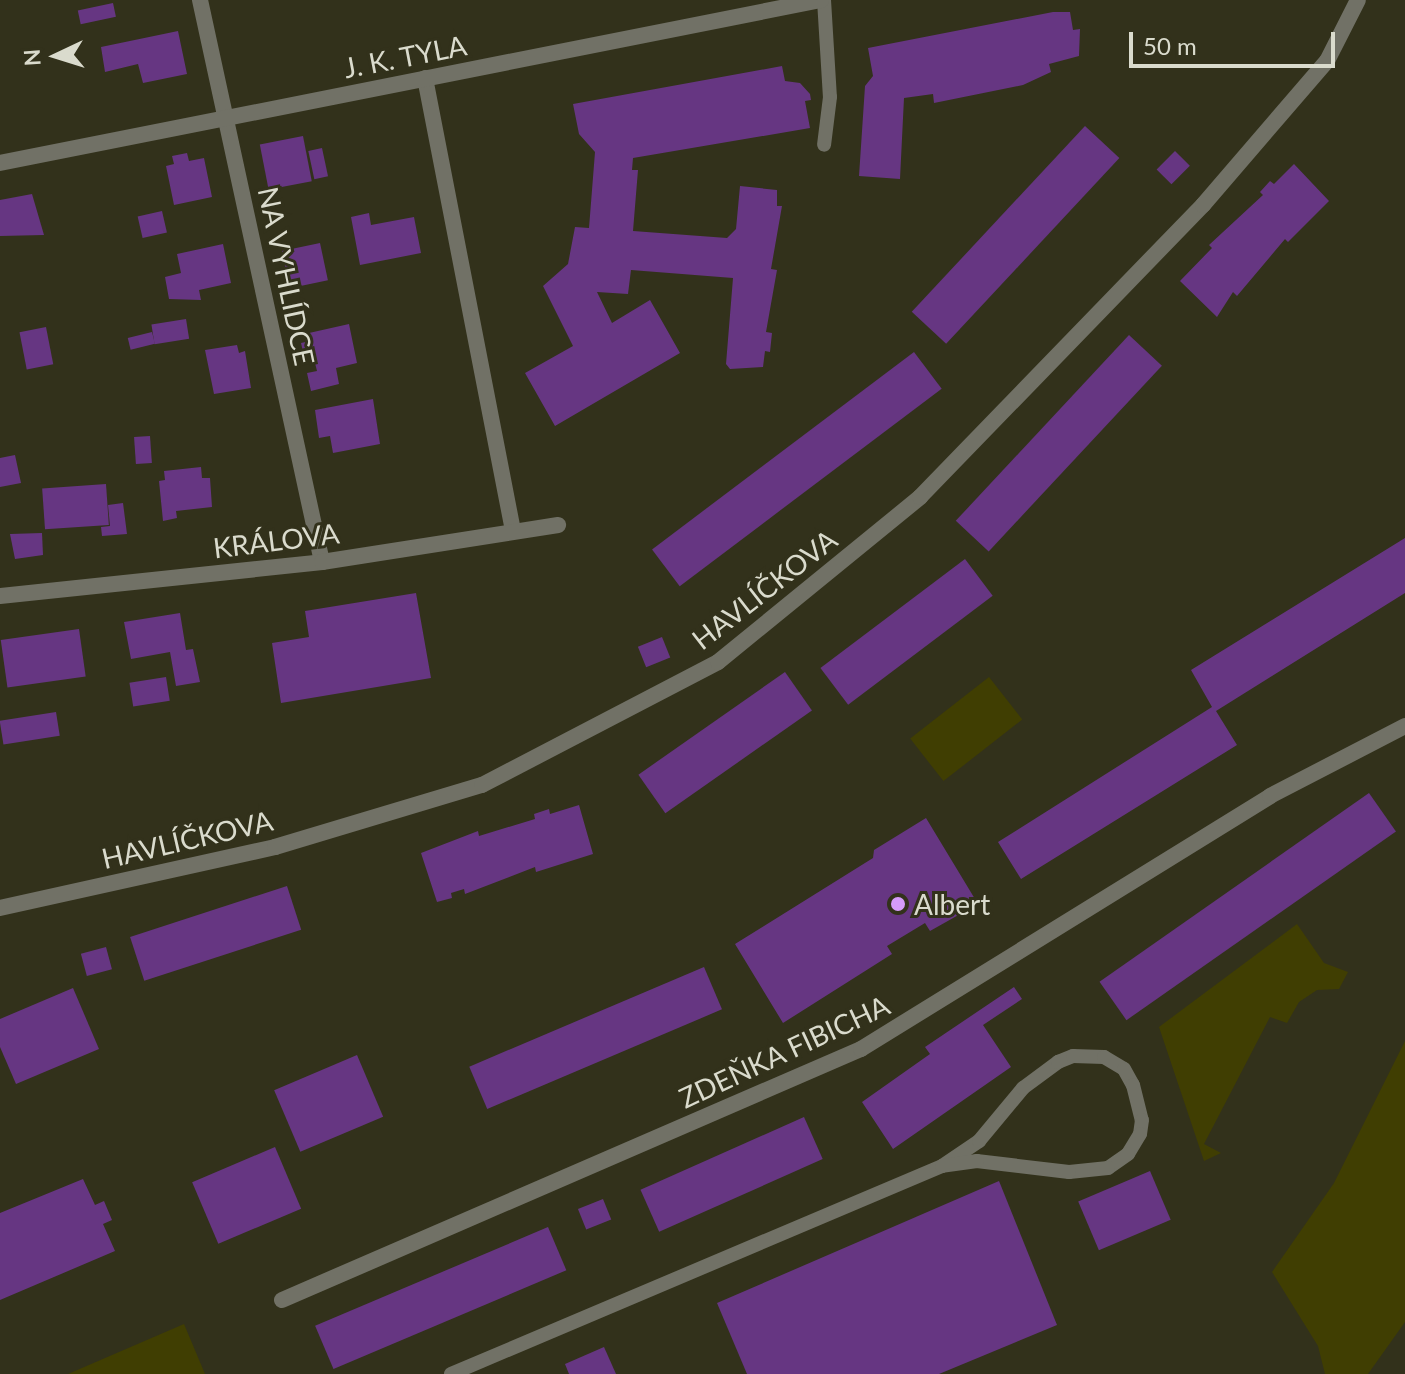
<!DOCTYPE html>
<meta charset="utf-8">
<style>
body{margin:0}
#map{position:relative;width:1405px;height:1374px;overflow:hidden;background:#32311b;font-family:Lato,sans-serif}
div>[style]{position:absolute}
.green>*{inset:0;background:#403e02;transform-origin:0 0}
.building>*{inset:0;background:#663682;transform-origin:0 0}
.service>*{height:14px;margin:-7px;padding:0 7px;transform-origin:7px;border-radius:7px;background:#717166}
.minor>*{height:16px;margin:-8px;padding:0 8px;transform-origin:8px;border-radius:8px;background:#717166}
.dots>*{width:22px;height:22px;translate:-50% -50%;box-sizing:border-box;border:4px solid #32311b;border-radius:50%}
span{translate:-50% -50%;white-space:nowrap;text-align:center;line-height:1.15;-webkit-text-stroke:6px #32311b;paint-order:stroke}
.street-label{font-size:28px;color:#dadbcd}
.poi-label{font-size:28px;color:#dadbcd}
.left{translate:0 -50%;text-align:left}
.north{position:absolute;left:16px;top:16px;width:80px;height:80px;-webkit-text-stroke:6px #32311b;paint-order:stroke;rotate:266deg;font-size:22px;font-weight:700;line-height:32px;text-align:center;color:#dadbcd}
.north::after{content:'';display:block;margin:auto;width:28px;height:36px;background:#dadbcd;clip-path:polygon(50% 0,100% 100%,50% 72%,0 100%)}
.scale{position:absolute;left:1129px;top:32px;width:206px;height:36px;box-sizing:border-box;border:4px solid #dadbcd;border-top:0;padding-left:10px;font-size:24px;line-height:28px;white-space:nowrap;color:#dadbcd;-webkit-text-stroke:6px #32311b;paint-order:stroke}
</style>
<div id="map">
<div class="green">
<i style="left:989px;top:677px;width:54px;height:100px;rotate:52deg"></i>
<i style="clip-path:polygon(1297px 924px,1324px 963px,1348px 972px,1339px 989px,1317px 990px,1299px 1002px,1287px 1023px,1270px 1017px,1204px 1144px,1221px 1153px,1204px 1161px,1159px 1027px)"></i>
<i style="clip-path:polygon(1405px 1041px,1405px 1322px,1368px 1374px,1325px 1374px,1318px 1346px,1272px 1272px,1334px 1183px)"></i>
<i style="clip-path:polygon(184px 1324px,205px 1374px,68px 1374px)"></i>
</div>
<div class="building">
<i style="left:113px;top:3px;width:14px;height:36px;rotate:78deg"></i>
<i style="clip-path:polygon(1053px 12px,1070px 12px,1073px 30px,1080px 29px,1079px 56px,1049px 64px,1051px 72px,1023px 85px,934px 103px,933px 94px,904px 98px,900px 179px,859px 176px,865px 86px,873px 76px,868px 48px)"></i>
<i style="clip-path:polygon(178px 31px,187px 74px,143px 83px,138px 64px,105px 72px,101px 47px)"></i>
<i style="clip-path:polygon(782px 66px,785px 81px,800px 83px,810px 94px,811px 100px,805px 101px,810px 128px,633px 158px,632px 170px,638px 170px,633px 231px,727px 238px,736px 229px,740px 186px,777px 190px,777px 206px,782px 206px,771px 269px,777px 270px,766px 332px,772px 333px,770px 352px,765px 351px,763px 367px,730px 369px,726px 364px,733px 278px,631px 270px,628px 294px,597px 292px,612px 323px,650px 300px,680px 353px,555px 426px,525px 373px,573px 346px,543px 286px,568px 264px,575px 227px,589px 228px,595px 152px,579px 134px,573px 104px)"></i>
<i style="left:1085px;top:126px;width:47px;height:254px;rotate:43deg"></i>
<i style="left:303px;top:136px;width:46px;height:44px;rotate:79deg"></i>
<i style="left:322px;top:148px;width:29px;height:14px;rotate:78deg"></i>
<i style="left:1175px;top:151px;width:21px;height:26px;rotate:45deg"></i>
<i style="clip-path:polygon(187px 153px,189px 161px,204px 158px,212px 197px,174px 205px,166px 166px,174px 164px,172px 156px)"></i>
<i style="clip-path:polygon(1294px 164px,1329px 201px,1288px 242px,1285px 239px,1237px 296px,1233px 292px,1217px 317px,1180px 281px,1212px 248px,1209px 245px,1263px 195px,1260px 192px,1270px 181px,1274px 184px)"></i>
<i style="clip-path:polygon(32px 194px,44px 235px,0 236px,0 200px)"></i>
<i style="left:162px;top:211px;width:22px;height:25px;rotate:77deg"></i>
<i style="clip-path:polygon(369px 213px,371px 225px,414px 217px,421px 253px,360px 265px,351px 217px)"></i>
<i style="left:320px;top:243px;width:38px;height:39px;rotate:78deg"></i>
<i style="clip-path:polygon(223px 244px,231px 283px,199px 290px,201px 300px,169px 299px,165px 277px,181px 273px,177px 254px)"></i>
<i style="left:186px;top:319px;width:20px;height:35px;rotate:81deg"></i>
<i style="clip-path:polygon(349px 324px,357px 363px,336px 368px,339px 384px,311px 391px,307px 373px,317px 371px,313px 355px,304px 356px,301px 343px,310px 341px,309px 333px)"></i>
<i style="left:46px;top:327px;width:38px;height:27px;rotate:79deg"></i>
<i style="left:152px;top:332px;width:12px;height:25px;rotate:76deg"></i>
<i style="left:1129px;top:335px;width:45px;height:254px;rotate:43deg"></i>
<i style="clip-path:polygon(237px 345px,239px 353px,245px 351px,251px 388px,214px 394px,205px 350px)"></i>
<i style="left:914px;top:352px;width:46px;height:328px;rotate:53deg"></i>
<i style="clip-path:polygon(373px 399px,380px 444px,333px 453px,330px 436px,319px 438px,315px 410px)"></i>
<i style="left:150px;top:436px;width:27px;height:16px;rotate:86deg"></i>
<i style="clip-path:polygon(15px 455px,21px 483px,0 487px,0 458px)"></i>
<i style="clip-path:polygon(201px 467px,202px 478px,210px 478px,212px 507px,176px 511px,177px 518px,163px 521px,159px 481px,165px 480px,164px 471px)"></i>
<i style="left:106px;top:484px;width:41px;height:64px;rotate:86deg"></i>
<i style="clip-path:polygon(123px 503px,127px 534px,102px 536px,101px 527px,110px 526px,108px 505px)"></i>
<i style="clip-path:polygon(42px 533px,43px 555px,15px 559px,10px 534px)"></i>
<i style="clip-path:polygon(1405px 538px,1405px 593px,1216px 711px,1237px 745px,1021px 879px,998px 842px,1212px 707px,1191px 670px)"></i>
<i style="left:965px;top:559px;width:46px;height:181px;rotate:53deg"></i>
<i style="clip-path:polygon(416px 593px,431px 678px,281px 703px,272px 643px,309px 637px,305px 611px)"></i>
<i style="clip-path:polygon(180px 613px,186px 650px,193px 649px,200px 682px,176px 686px,170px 652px,131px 659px,124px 622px)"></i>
<i style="left:79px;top:629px;width:48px;height:79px;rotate:82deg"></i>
<i style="left:662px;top:637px;width:22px;height:26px;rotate:68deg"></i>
<i style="left:785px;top:672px;width:47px;height:179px;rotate:55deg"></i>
<i style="left:166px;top:677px;width:24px;height:37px;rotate:81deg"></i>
<i style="left:56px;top:712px;width:24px;height:57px;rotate:81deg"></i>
<i style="left:1369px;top:793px;width:47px;height:329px;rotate:55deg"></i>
<i style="clip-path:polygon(579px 805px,593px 854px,536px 872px,535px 867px,465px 894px,464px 889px,451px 893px,452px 898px,437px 902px,421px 853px,478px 831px,479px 836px,535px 819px,534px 814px,549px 809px,550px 814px)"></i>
<i style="clip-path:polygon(926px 818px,978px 904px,930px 931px,925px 923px,887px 946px,892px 954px,783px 1023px,735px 944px,873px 858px,874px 850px)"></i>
<i style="left:287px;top:886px;width:46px;height:165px;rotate:72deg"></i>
<i style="left:106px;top:947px;width:23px;height:26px;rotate:75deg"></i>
<i style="left:704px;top:967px;width:46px;height:255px;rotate:67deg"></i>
<i style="clip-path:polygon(1014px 987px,1022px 999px,983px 1025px,1011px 1067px,893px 1149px,862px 1102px,930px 1054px,925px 1047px)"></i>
<i style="clip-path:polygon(73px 988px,99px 1049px,16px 1084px,0 1047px,0 1019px)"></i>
<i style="left:357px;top:1055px;width:67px;height:90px;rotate:67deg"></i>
<i style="left:804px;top:1117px;width:46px;height:179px;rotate:66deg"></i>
<i style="left:275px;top:1147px;width:67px;height:90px;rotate:67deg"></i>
<i style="left:1150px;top:1171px;width:53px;height:78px;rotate:67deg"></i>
<i style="clip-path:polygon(83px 1179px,95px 1205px,104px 1201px,112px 1220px,103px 1224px,115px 1251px,0 1300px,0 1213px)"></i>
<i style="clip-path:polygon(999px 1181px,1057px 1325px,939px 1374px,747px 1374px,717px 1303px)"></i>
<i style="left:603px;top:1199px;width:22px;height:27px;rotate:68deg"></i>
<i style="left:548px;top:1227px;width:47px;height:253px;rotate:67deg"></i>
<i style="clip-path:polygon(604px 1347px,616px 1374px,569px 1374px,565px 1364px)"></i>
</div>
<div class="service">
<i style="left:824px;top:0;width:97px;rotate:86.5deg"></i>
<i style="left:830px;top:97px;width:48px;rotate:97.1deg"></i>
<i style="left:451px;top:1374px;width:533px;rotate:-22.96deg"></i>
<i style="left:942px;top:1166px;width:45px;rotate:-34deg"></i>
<i style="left:979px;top:1141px;width:69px;rotate:-50.3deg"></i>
<i style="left:1023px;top:1088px;width:44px;rotate:-36.6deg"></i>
<i style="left:1058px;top:1062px;width:16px;rotate:-22deg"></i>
<i style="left:1073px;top:1056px;width:31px;rotate:2deg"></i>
<i style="left:1104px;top:1057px;width:23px;rotate:31deg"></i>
<i style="left:1124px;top:1069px;width:18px;rotate:61deg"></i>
<i style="left:1133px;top:1085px;width:36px;rotate:76deg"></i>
<i style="left:1142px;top:1120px;width:14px;rotate:98deg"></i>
<i style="left:1140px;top:1134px;width:23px;rotate:121deg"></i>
<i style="left:1128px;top:1154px;width:24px;rotate:145deg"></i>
<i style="left:1108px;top:1168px;width:39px;rotate:174deg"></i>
<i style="left:1069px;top:1172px;width:93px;rotate:-173.2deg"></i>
<i style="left:977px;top:1161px;width:35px;rotate:172deg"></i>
</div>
<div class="minor">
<i style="left:200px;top:0;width:575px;rotate:77.75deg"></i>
<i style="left:425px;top:78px;width:462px;rotate:79deg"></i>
<i style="left:0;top:163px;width:837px;rotate:-11.23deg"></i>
<i style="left:0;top:596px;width:324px;rotate:-6deg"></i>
<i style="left:322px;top:562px;width:239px;rotate:-8.9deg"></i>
<i style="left:0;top:908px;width:282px;rotate:-12.5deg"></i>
<i style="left:275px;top:847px;width:216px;rotate:-16.7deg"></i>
<i style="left:482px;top:785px;width:266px;rotate:-27.5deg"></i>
<i style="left:718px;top:662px;width:261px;rotate:-39.2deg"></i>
<i style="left:920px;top:497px;width:407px;rotate:-45.9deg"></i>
<i style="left:1203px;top:205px;width:190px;rotate:-49.3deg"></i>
<i style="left:1327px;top:61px;width:68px;rotate:-63.1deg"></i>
<i style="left:282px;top:1300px;width:631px;rotate:-23.44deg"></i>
<i style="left:861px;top:1049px;width:481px;rotate:-31.7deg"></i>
<i style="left:1270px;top:796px;width:152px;rotate:-27.4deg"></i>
</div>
<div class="dots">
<i style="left:898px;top:904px;background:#d59bfa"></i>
</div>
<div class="street-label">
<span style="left:405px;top:56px;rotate:-11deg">J. K. TYLA</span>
<span style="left:287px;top:276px;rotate:78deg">NA VYHLÍDCE</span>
<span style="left:276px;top:540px;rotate:-7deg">KRÁLOVA</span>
<span style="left:764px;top:589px;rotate:-38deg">HAVLÍČKOVA</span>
<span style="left:187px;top:839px;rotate:-13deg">HAVLÍČKOVA</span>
<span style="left:784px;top:1051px;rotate:-25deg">ZDEŇKA FIBICHA</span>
</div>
<div class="poi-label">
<span class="left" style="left:914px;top:904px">Albert</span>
</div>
<div class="north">N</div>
<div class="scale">50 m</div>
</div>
